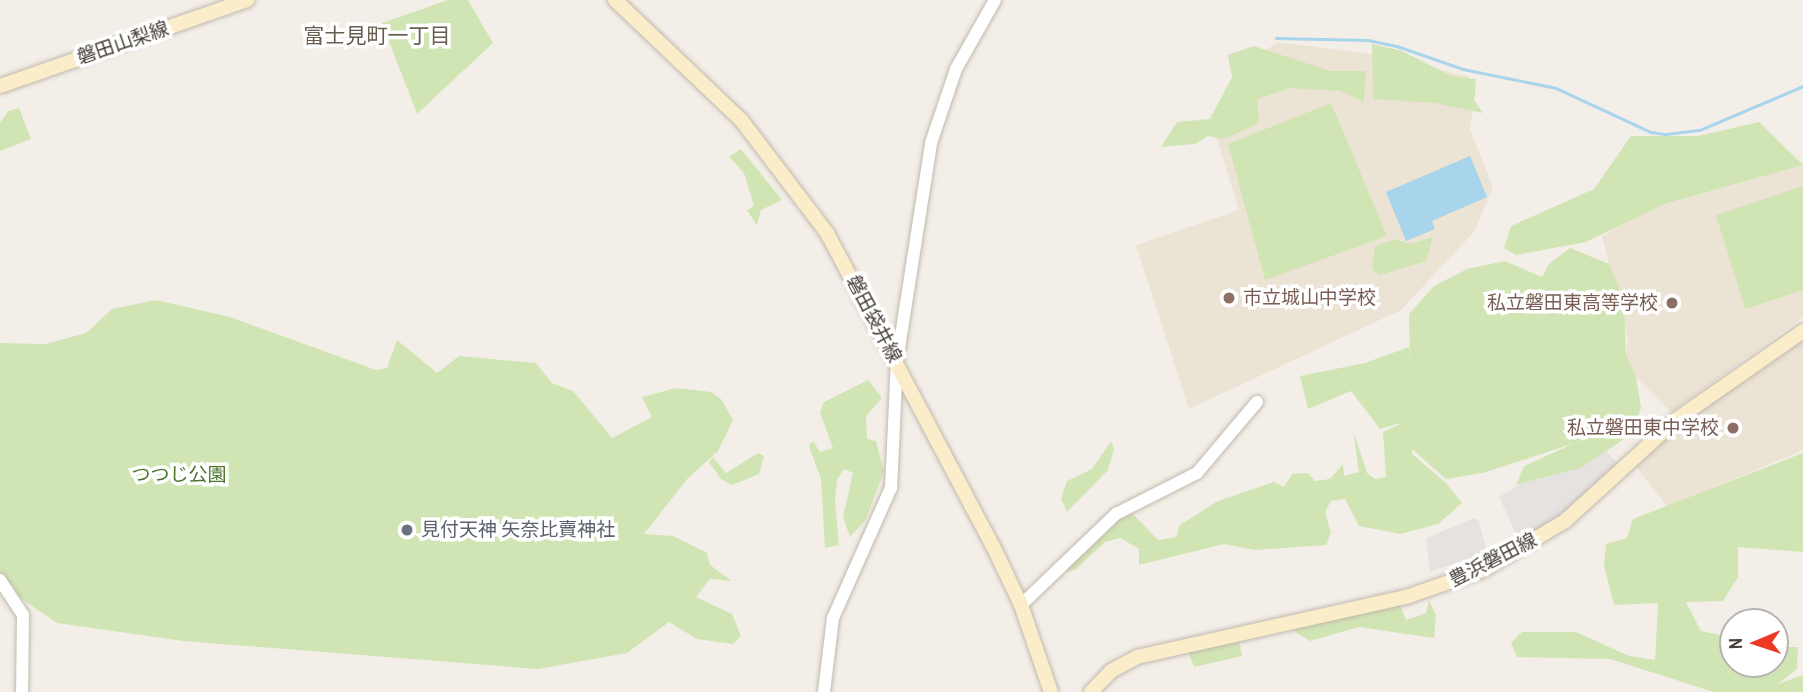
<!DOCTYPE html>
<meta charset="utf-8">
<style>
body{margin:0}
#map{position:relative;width:1803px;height:692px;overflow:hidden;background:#f3efe8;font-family:"Archivo Narrow","Noto Sans JP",sans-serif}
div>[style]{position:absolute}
.education>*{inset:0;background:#ebe3d3}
.green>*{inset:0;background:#d1e5b4}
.parking>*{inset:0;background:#e5e2e0}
.water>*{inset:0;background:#a8d4ec}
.stream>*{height:2.5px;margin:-1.25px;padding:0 1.25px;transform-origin:1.25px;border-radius:1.25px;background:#a8d4ec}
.roads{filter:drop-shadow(0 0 2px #c1b9ae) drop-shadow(0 0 2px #c1b9ae)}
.tertiary>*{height:12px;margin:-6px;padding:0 6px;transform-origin:6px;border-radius:6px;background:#fff}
.secondary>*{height:14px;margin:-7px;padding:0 7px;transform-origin:7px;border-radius:7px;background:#fbedca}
.dots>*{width:19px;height:19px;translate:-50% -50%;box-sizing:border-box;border:4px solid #fff;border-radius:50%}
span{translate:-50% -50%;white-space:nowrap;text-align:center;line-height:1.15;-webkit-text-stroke:7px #fff;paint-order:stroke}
.street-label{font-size:19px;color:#464037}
.education-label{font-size:19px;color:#785e54}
.left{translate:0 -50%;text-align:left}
.right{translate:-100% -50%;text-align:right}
.park-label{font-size:19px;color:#4c752e}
.worship-label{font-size:19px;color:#5b616d}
.neighbourhood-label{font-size:21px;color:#685d4f}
.north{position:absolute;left:1719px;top:608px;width:70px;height:70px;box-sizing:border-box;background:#fff;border:2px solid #b5b3af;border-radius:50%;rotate:268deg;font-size:19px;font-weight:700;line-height:28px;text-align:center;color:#464037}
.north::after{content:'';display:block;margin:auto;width:24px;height:32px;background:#ed3a26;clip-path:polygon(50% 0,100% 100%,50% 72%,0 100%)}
</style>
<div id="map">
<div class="education">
<i style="clip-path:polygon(1277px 42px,1377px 55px,1467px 76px,1476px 86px,1470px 129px,1493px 187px,1474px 232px,1401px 310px,1189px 409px,1136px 245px,1239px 210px,1216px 136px,1243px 67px)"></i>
<i style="clip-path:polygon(1803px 165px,1803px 317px,1671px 412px,1625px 366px,1628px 337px,1602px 236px,1656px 207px)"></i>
<i style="clip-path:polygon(1803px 332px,1803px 450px,1667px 507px,1631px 460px)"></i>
</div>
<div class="green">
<i style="clip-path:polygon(448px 0,468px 0,493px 43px,417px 114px,382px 23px)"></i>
<i style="clip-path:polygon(1372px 44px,1402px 51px,1451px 76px,1476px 79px,1474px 100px,1483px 113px,1435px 103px,1373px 99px)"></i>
<i style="clip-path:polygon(1254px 46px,1330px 71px,1366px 71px,1364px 102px,1340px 91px,1290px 88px,1257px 99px,1259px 120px,1255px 125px,1224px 139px,1208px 136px,1195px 144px,1161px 147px,1177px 122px,1210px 119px,1232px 77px,1228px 55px)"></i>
<i style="clip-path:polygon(1331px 103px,1387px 236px,1265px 280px,1228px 144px)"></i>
<i style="clip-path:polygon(19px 108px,31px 139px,0 151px,0 123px,8px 111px)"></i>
<i style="clip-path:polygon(1759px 122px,1803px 165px,1665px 204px,1586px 242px,1516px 255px,1504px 248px,1511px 226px,1594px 189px,1631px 136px,1698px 136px)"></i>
<i style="clip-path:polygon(741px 149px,782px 200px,761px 210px,757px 226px,747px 210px,754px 206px,744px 173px,729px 157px)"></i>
<i style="clip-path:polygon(1803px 186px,1803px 290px,1745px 309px,1716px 215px)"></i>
<i style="clip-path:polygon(1433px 237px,1426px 261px,1380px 275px,1372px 269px,1375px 246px,1395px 239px,1410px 244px)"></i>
<i style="clip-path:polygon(1570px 248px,1609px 264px,1624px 299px,1626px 355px,1636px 377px,1641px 408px,1631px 434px,1582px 468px,1516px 485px,1524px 466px,1575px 443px,1483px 473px,1446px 479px,1412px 449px,1412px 454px,1446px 483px,1462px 503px,1438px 524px,1400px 534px,1359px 526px,1345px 499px,1331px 501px,1325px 512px,1331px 533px,1326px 545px,1256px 550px,1224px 544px,1139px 565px,1139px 549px,1120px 538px,1105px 542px,1075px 570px,1062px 572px,1127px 508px,1158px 540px,1176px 537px,1180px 525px,1218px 501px,1274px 482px,1284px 487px,1292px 474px,1308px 473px,1315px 481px,1330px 479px,1343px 464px,1344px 476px,1359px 472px,1353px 430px,1367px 473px,1375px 479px,1386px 477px,1383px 432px,1404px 422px,1380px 429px,1351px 391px,1308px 409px,1300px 376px,1365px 363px,1409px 347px,1410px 370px,1409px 314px,1434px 286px,1467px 269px,1505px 261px,1542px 277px,1549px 264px)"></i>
<i style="clip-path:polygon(156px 300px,230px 317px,376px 370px,387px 368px,397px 340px,437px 373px,459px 356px,536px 363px,552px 383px,573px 391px,612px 438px,652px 417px,642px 397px,676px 388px,711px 392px,721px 399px,733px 420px,718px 451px,688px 478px,644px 534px,673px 536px,707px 553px,710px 565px,732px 581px,710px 579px,696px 597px,732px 614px,741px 636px,733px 644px,697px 639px,669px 622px,627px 653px,538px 669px,183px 641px,57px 623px,0 584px,0 343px,46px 344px,86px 333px,112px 309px)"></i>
<i style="clip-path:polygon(868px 380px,882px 398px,866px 416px,867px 439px,876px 441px,884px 472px,865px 521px,850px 537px,843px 517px,853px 473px,844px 469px,837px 480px,835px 500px,839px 545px,825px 548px,821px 479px,809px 446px,813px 441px,820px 452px,833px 448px,820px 413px,824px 402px)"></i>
<i style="clip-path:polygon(1111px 441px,1114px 449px,1108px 470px,1067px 512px,1061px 499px,1067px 481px,1092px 469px)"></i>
<i style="clip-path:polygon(758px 453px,764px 456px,759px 474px,732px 485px,721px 479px,709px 462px,713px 457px,726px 473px)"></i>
<i style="clip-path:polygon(1803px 453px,1803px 552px,1738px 547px,1738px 577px,1723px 601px,1686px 602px,1701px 631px,1733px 638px,1733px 664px,1775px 664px,1775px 647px,1798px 647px,1797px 669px,1778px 684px,1803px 675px,1803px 692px,1714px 692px,1610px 659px,1517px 657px,1511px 643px,1522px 632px,1576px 632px,1629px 656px,1655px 660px,1658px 603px,1614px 605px,1604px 566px,1606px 544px,1627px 538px,1633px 519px)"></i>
<i style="clip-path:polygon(1429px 600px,1436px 616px,1434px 638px,1359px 627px,1310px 641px,1295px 632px,1294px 624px,1399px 603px,1406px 620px,1426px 613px)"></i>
<i style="clip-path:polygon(1238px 636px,1242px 656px,1194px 667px,1186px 646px)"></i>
</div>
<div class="parking">
<i style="clip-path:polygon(1606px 451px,1620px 466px,1589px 502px,1524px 540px,1517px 536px,1499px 497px,1522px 483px,1581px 468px)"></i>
<i style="clip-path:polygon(1475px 518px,1479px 521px,1487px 553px,1430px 572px,1426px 538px)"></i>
</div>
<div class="water">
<i style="clip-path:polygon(1470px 156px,1487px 197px,1432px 221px,1435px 229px,1406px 241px,1386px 192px)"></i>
</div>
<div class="stream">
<i style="left:1276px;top:38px;width:92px;rotate:1.2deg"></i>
<i style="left:1368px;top:40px;width:30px;rotate:12deg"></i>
<i style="left:1397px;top:46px;width:70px;rotate:19.2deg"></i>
<i style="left:1463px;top:69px;width:95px;rotate:11.5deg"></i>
<i style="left:1556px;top:88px;width:105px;rotate:24.9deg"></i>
<i style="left:1651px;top:132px;width:15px;rotate:8deg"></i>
<i style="left:1666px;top:134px;width:34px;rotate:-7deg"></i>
<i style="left:1700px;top:130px;width:112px;rotate:-23.1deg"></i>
</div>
<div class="roads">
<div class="tertiary">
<i style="left:0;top:580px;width:42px;rotate:56.7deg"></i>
<i style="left:23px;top:615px;width:77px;rotate:90.7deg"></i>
<i style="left:1021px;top:605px;width:132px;rotate:-43.8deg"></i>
<i style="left:1116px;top:514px;width:91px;rotate:-26.8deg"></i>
<i style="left:1197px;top:473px;width:93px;rotate:-49.8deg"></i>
<i style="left:824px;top:692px;width:75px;rotate:-83.1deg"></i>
<i style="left:833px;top:618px;width:142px;rotate:-66deg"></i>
<i style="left:891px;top:488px;width:127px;rotate:-87.3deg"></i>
<i style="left:897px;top:361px;width:221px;rotate:-81.1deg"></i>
<i style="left:931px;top:143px;width:78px;rotate:-71.3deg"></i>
<i style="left:956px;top:69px;width:79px;rotate:-60.5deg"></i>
</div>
<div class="secondary">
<i style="left:615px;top:0;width:175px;rotate:43.6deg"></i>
<i style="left:742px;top:121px;width:141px;rotate:52.8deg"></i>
<i style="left:827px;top:233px;width:354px;rotate:62.1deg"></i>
<i style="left:993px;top:546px;width:65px;rotate:64.6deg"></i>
<i style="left:1021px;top:605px;width:92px;rotate:71deg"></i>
<i style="left:0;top:86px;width:262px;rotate:-19.2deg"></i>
<i style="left:1091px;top:692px;width:29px;rotate:-46deg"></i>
<i style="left:1111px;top:671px;width:30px;rotate:-28deg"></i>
<i style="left:1137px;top:657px;width:279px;rotate:-12.6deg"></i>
<i style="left:1409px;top:596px;width:78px;rotate:-19.4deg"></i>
<i style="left:1483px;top:570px;width:96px;rotate:-30.9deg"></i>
<i style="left:1565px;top:521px;width:151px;rotate:-42.3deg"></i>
<i style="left:1677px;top:419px;width:154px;rotate:-34.9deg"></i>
</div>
</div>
<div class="dots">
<i style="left:1229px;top:298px;background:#8d6e63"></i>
<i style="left:1672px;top:303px;background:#8d6e63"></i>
<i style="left:1733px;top:428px;background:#8d6e63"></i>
<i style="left:407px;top:530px;background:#6b7280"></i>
</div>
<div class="street-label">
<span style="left:123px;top:43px;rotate:-19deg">磐田山梨線</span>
<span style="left:874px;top:319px;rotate:62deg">磐田袋井線</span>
<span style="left:1493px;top:560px;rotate:-27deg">豊浜磐田線</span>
</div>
<div class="education-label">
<span class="left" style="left:1243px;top:298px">市立城山中学校</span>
<span class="right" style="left:1658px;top:303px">私立磐田東高等学校</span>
<span class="right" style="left:1719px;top:428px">私立磐田東中学校</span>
</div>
<div class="park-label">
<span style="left:179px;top:475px">つつじ公園</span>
</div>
<div class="worship-label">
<span class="left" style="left:421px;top:530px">見付天神 矢奈比賣神社</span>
</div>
<div class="neighbourhood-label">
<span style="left:377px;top:36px">富士見町一丁目</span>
</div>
<div class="north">N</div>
</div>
